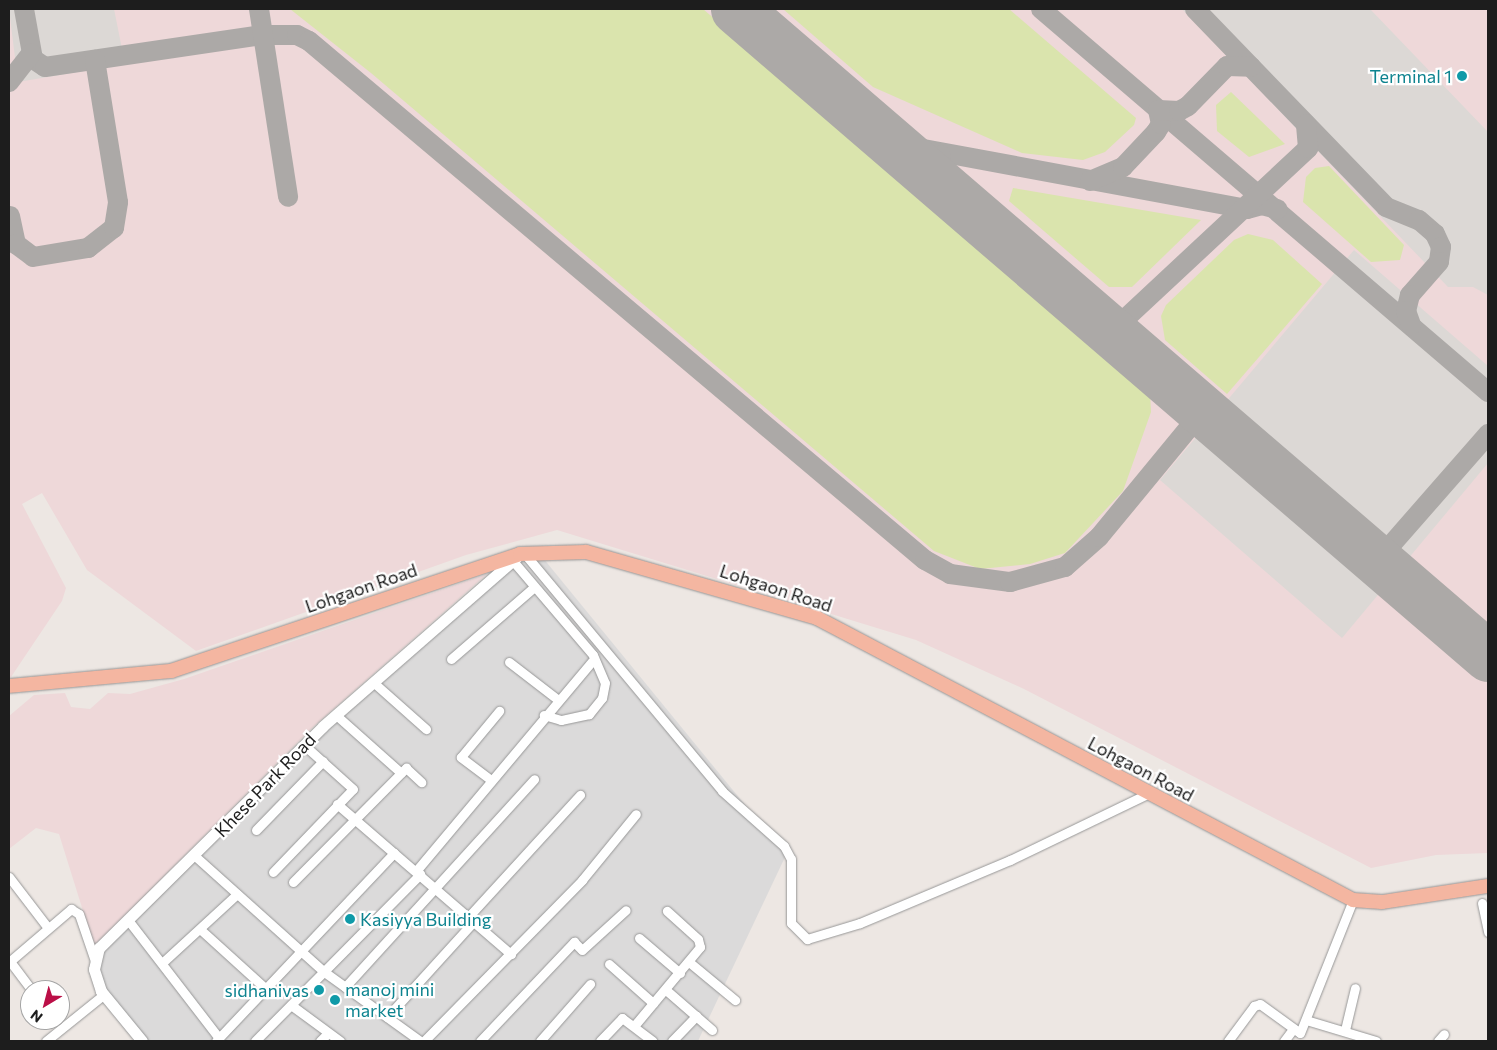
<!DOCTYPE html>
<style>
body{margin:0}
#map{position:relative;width:1497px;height:1050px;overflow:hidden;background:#ede7e3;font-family:Commissioner,sans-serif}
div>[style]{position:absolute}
.residential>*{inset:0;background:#dbdada}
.military>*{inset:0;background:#eed8d9}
.airport>*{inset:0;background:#dcd8d5}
.grass>*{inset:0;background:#dae4ad}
.taxiway>*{height:20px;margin:-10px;padding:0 10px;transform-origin:10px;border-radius:10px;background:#aca9a7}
.runway>*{height:51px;margin:-25.5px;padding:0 25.5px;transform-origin:25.5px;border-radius:25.5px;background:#aca9a7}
.roads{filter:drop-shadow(0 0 1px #979797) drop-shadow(0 0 1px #979797)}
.minor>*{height:9px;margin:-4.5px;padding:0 4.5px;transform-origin:4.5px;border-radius:4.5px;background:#fff}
.tertiary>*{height:11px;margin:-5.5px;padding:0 5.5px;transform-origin:5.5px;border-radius:5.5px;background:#fff}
.primary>*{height:14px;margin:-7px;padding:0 7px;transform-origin:7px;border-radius:7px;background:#f4b6a1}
.dots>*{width:14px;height:14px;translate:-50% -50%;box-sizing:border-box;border:2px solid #fff;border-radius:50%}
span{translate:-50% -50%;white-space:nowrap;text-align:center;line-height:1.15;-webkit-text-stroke:4.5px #fff;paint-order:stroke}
.culture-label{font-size:18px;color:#0d838f}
.right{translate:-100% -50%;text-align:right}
.left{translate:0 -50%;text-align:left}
.street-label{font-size:18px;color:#1d1d1d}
.frame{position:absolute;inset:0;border:10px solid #1d1d1d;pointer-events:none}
.north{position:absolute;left:20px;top:980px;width:50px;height:50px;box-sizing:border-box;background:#fff;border:1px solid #a5a5a5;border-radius:50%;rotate:217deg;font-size:14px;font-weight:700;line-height:20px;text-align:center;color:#1d1d1d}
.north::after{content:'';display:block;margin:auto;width:18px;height:22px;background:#bb0f47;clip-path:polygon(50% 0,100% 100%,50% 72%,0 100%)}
</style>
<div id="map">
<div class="residential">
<i style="clip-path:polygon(543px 558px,786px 855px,698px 1041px,143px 1041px,96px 978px,100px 948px,325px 727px,508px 563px)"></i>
</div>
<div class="military">
<i style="clip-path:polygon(9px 9px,1488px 9px,1488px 853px,1436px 855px,1371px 868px,1024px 689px,916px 640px,557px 530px,466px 555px,196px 651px,87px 570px,42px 493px,22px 504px,66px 588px,62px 601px,9px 680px)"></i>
<i style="clip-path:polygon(487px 574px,313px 727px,94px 946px,59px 834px,36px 828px,9px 849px,9px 716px,34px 695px,65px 693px,71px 707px,90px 709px,108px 693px,130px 694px,184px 679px)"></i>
</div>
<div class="airport">
<i style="clip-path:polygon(9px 9px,114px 9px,125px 64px,18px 82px)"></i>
<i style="clip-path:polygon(1182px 9px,1370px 9px,1488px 132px,1488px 295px,1473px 287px,1448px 287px)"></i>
<i style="clip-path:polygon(1354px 250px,1488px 366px,1488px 463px,1342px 638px,1160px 480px)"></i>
</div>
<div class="grass">
<i style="clip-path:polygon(290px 9px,703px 9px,1150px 392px,1151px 412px,1123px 491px,1065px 553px,1030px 564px,980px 569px,934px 551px,371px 73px)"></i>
<i style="clip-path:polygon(783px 9px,1009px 9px,1136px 118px,1134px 125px,1105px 152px,1083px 160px,1022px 153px,873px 87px)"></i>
<i style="clip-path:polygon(1231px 92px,1285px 144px,1249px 157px,1217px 131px,1216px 105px)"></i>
<i style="clip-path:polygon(1329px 166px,1404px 245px,1400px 260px,1371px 262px,1303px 202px,1306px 177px,1315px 168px)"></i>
<i style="clip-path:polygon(1013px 188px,1201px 220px,1132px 287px,1109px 287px,1009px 201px)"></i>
<i style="clip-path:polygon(1248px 234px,1273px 240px,1322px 284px,1227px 394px,1165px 340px,1161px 316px,1166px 305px,1234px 240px)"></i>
</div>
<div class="taxiway">
<i style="left:24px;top:9px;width:51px;rotate:79.8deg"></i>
<i style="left:33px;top:59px;width:14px;rotate:34deg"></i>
<i style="left:45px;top:67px;width:220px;rotate:-8.4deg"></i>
<i style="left:263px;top:35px;width:34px"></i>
<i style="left:297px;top:35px;width:13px;rotate:27deg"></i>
<i style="left:309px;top:41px;width:805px;rotate:40.12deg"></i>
<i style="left:925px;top:560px;width:29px;rotate:29deg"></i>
<i style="left:950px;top:574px;width:61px;rotate:7.6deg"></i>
<i style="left:1010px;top:582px;width:57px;rotate:-15.3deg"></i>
<i style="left:1065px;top:567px;width:45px;rotate:-41.4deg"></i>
<i style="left:1099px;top:537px;width:163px;rotate:-50.5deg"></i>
<i style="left:259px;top:9px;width:190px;rotate:81.2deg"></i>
<i style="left:1041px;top:9px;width:589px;rotate:40.59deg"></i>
<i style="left:1195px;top:9px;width:275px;rotate:46deg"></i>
<i style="left:1386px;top:207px;width:35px;rotate:22deg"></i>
<i style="left:1419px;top:220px;width:21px;rotate:41deg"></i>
<i style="left:1435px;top:234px;width:14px;rotate:65deg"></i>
<i style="left:1441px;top:247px;width:15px;rotate:98deg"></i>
<i style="left:1439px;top:262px;width:44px;rotate:131.3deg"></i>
<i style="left:1410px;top:295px;width:16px;rotate:104deg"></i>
<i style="left:1406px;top:311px;width:15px;rotate:70deg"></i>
<i style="left:9px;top:82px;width:36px;rotate:-52deg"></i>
<i style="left:891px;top:143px;width:362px;rotate:10.5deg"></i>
<i style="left:1247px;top:209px;width:16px;rotate:-15deg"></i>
<i style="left:1262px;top:205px;width:16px;rotate:15deg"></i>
<i style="left:1090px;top:181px;width:36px;rotate:-23deg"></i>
<i style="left:1123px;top:167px;width:48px;rotate:-46.7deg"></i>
<i style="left:1156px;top:132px;width:9px;rotate:-58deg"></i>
<i style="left:1161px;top:124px;width:14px;rotate:-102deg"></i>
<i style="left:1158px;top:110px;width:21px;rotate:3deg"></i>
<i style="left:1179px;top:111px;width:10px;rotate:-29deg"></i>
<i style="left:1188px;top:106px;width:56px;rotate:-45.7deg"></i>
<i style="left:1227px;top:66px;width:24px;rotate:2deg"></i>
<i style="left:941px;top:186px;width:15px;rotate:-106deg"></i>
<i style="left:937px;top:172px;width:17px;rotate:-77deg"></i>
<i style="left:10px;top:216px;width:29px;rotate:78deg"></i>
<i style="left:16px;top:244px;width:21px;rotate:37deg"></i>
<i style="left:33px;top:257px;width:56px;rotate:-9.3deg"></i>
<i style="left:88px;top:248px;width:33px;rotate:-38deg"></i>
<i style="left:114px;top:228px;width:26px;rotate:-81deg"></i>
<i style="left:118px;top:202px;width:144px;rotate:-99.2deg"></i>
<i style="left:1111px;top:332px;width:270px;rotate:-43deg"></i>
<i style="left:1308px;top:148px;width:24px;rotate:-95deg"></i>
<i style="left:1377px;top:561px;width:169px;rotate:-48.8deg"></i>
</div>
<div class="runway">
<i style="left:736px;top:9px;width:992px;rotate:40.71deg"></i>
</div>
<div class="roads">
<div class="minor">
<i style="left:524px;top:553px;width:310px;rotate:50.2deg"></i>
<i style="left:722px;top:791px;width:83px;rotate:41.6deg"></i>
<i style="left:784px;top:846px;width:15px;rotate:62deg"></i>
<i style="left:791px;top:859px;width:64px;rotate:90deg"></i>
<i style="left:791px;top:923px;width:23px;rotate:45deg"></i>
<i style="left:807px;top:939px;width:55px;rotate:-16.8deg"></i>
<i style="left:860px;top:923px;width:163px;rotate:-22.8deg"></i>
<i style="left:1010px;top:860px;width:152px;rotate:-25.7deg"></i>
<i style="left:513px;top:561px;width:123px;rotate:49.6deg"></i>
<i style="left:593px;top:655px;width:30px;rotate:67deg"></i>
<i style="left:605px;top:683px;width:15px;rotate:101deg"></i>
<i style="left:602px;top:698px;width:21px;rotate:129deg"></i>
<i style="left:589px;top:714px;width:29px;rotate:168deg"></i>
<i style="left:561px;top:720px;width:18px;rotate:-164deg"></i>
<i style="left:451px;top:659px;width:110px;rotate:-40.9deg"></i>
<i style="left:509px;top:662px;width:61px;rotate:37.6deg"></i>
<i style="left:373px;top:682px;width:71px;rotate:41.6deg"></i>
<i style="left:336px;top:715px;width:87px;rotate:41.7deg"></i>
<i style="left:491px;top:780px;width:38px;rotate:-143deg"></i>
<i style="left:461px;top:757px;width:60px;rotate:-50.4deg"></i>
<i style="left:337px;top:804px;width:230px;rotate:40.8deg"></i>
<i style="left:256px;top:830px;width:96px;rotate:-45.8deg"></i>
<i style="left:195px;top:856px;width:172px;rotate:41.9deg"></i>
<i style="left:323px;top:971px;width:120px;rotate:35.8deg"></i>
<i style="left:416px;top:871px;width:274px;rotate:-50deg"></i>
<i style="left:273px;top:872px;width:115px;rotate:-46.1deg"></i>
<i style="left:353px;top:789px;width:66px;rotate:-138.1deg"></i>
<i style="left:9px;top:877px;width:64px;rotate:52.6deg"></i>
<i style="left:293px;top:882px;width:161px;rotate:-45.3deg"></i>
<i style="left:406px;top:768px;width:21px;rotate:43deg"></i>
<i style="left:1482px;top:903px;width:30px;rotate:78deg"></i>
<i style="left:470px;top:915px;width:163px;rotate:-47.5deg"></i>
<i style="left:128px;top:920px;width:149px;rotate:52.4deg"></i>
<i style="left:201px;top:930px;width:88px;rotate:42.2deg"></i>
<i style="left:639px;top:938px;width:54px;rotate:40.5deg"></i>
<i style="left:9px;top:960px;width:38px;rotate:53deg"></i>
<i style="left:9px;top:962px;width:82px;rotate:-40.5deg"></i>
<i style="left:71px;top:909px;width:9px;rotate:32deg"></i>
<i style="left:79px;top:914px;width:50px;rotate:71.2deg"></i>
<i style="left:689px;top:962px;width:60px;rotate:39.6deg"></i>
<i style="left:162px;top:963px;width:102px;rotate:-42.6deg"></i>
<i style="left:609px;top:964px;width:59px;rotate:41.6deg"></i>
<i style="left:345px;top:987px;width:281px;rotate:-47.7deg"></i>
<i style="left:666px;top:990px;width:61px;rotate:41deg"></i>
<i style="left:291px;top:1005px;width:61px;rotate:36.3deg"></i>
<i style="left:387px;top:1017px;width:131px;rotate:-47.8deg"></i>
<i style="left:1306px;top:1020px;width:73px;rotate:16.7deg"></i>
<i style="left:634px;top:1026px;width:103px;rotate:-50.1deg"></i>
<i style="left:700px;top:947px;width:8px;rotate:-104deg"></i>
<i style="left:698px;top:939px;width:42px;rotate:-137.9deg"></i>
<i style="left:1345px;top:1030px;width:43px;rotate:-76.6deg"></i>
<i style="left:46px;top:1041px;width:73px;rotate:-38.9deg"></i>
<i style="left:216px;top:1041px;width:259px;rotate:-46.6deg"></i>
<i style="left:255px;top:1041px;width:235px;rotate:-45.3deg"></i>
<i style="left:320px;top:1041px;width:11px;rotate:-45deg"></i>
<i style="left:424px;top:1041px;width:226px;rotate:-45.5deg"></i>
<i style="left:582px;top:880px;width:85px;rotate:-50.7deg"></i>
<i style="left:480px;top:1041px;width:137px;rotate:-46.5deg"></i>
<i style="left:574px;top:942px;width:11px;rotate:45deg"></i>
<i style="left:582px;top:950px;width:59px;rotate:-42.3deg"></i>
<i style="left:540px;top:1041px;width:76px;rotate:-48.7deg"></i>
<i style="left:600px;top:1041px;width:32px;rotate:-46deg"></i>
<i style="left:622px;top:1018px;width:38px;rotate:37deg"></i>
<i style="left:672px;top:1041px;width:35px;rotate:-46deg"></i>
<i style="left:1228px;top:1041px;width:44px;rotate:-53.4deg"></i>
<i style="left:1254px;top:1006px;width:6px;rotate:-18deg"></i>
<i style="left:1260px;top:1004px;width:49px;rotate:35.9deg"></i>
<i style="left:1300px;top:1033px;width:143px;rotate:-68.3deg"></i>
<i style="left:1284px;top:1041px;width:15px;rotate:-53deg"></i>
<i style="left:1438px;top:1041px;width:9px;rotate:-49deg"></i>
</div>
<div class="tertiary">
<i style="left:142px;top:1041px;width:65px;rotate:-129.4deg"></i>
<i style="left:101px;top:991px;width:23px;rotate:-108deg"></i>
<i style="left:94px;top:969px;width:22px;rotate:-77deg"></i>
<i style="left:99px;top:948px;width:315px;rotate:-44.7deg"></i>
<i style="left:323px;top:726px;width:259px;rotate:-41.1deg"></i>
</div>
<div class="primary">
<i style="left:9px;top:686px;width:163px;rotate:-5.3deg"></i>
<i style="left:171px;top:671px;width:368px;rotate:-18.5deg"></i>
<i style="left:520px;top:554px;width:66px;rotate:-1.7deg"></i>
<i style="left:586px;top:552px;width:240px;rotate:15.9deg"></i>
<i style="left:817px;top:618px;width:606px;rotate:27.75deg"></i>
<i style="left:1353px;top:900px;width:29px;rotate:4deg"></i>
<i style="left:1382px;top:902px;width:107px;rotate:-8.6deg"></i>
</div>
</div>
<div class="dots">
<i style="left:1462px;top:76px;background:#0f9aa8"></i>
<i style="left:350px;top:919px;background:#0f9aa8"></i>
<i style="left:319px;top:990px;background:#0f9aa8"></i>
<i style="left:335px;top:1000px;background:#0f9aa8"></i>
</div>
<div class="culture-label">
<span class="right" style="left:1452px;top:76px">Terminal 1</span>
<span class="left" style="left:360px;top:919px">Kasiyya Building</span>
<span class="right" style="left:309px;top:990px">sidhanivas</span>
<span class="left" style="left:345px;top:1000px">manoj mini<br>market</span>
</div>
<div class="street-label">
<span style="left:361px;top:588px;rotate:-19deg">Lohgaon Road</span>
<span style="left:776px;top:588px;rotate:18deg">Lohgaon Road</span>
<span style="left:1141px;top:769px;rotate:28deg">Lohgaon Road</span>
<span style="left:265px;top:785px;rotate:-46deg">Khese Park Road</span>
</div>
<div class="frame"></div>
<div class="north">N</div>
</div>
